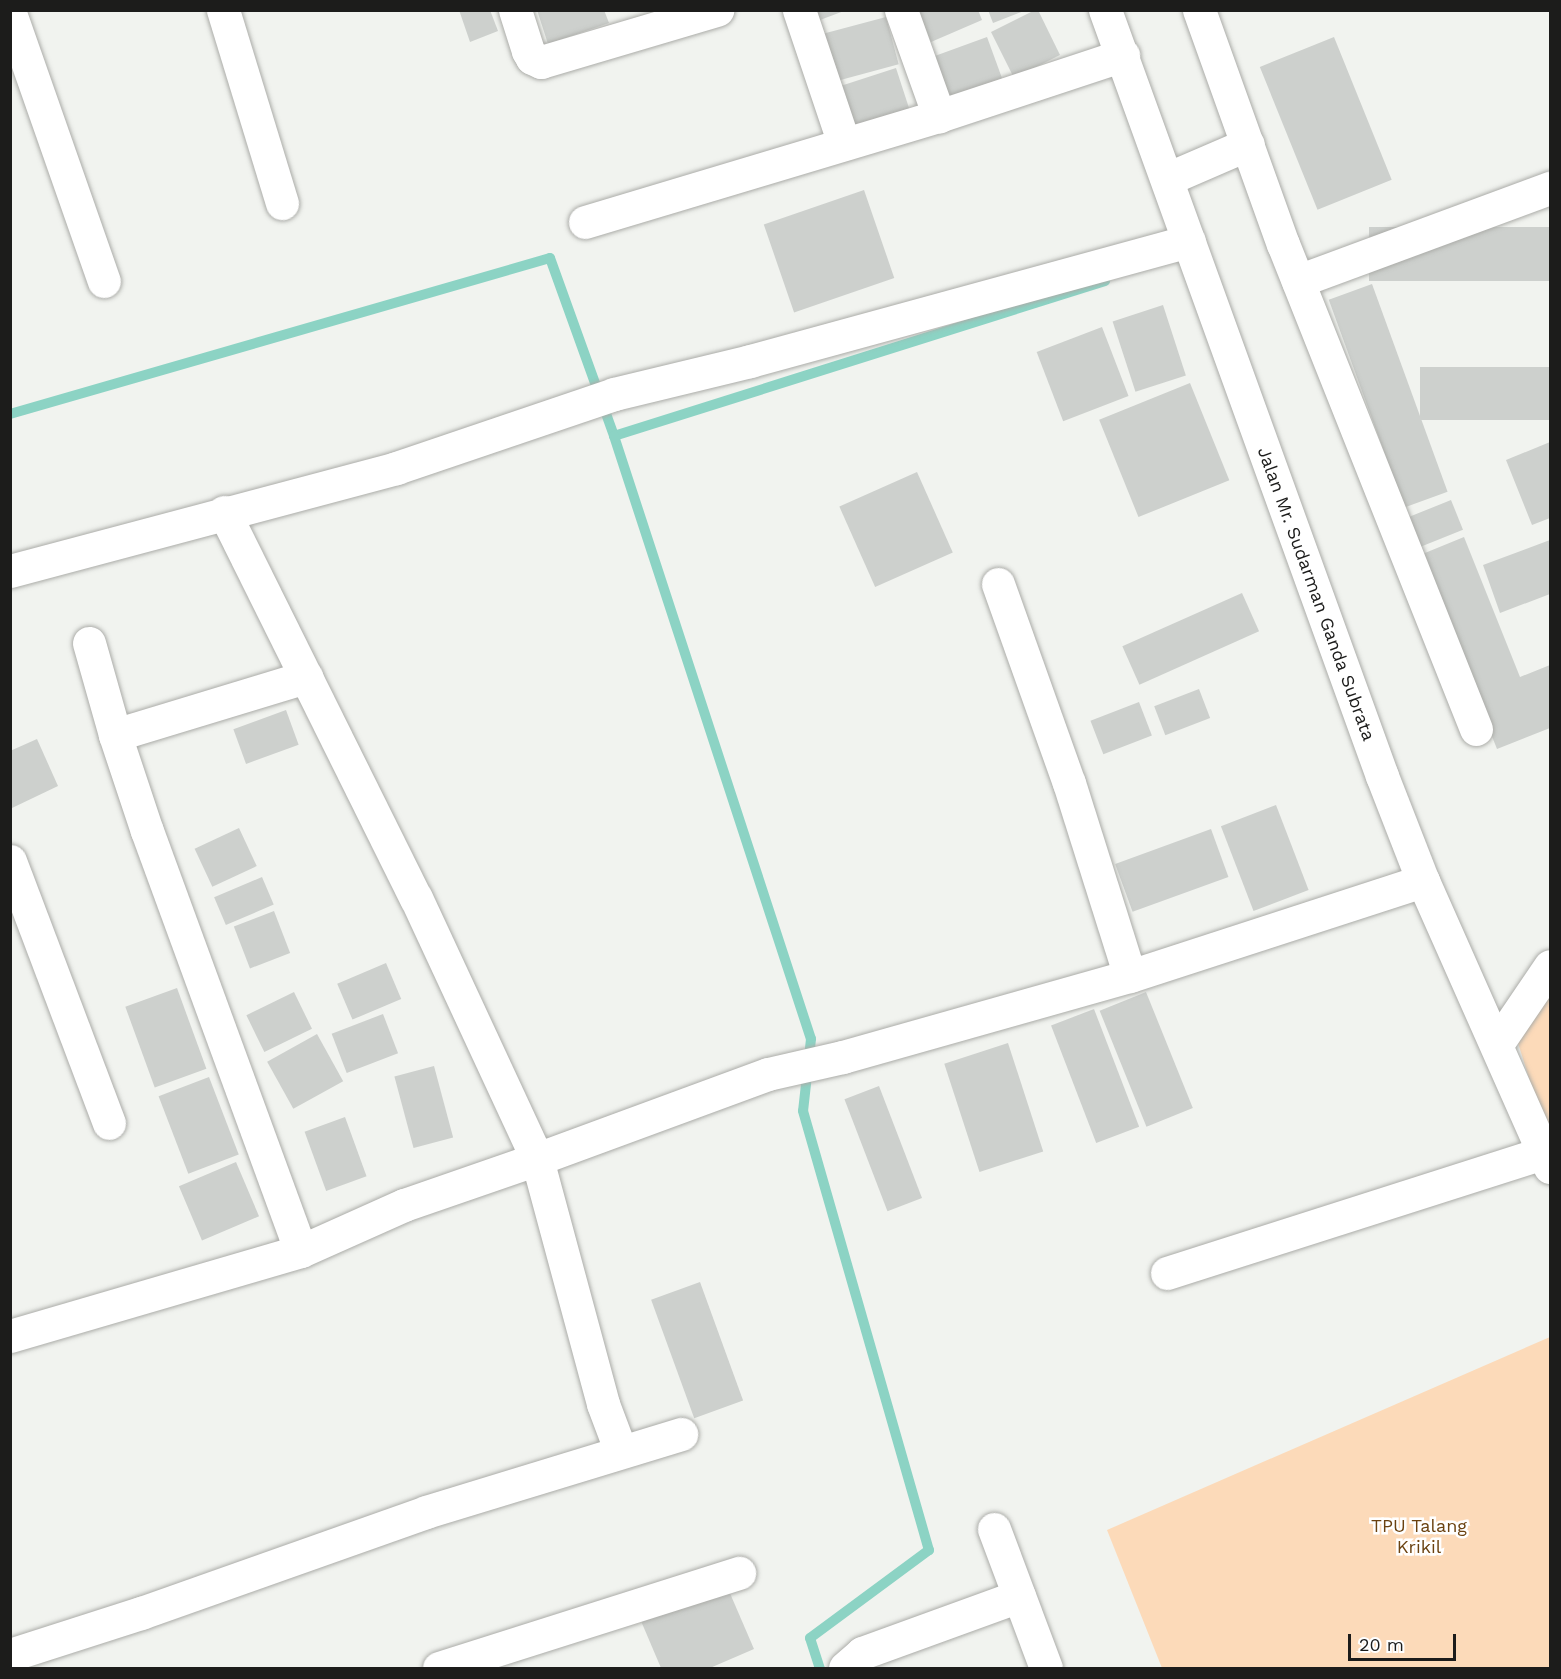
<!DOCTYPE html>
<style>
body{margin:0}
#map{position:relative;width:1561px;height:1679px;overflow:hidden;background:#f1f3ef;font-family:"Work Sans",sans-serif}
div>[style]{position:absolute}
.green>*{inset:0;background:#fcdab9}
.stream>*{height:10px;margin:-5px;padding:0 5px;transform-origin:5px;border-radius:5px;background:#8cd3c4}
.building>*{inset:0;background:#cdd0cd;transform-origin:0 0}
.roads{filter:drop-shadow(0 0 2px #abaca8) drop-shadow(0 0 2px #abaca8)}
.minor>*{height:33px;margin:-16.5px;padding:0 16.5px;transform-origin:16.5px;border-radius:16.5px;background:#fff}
span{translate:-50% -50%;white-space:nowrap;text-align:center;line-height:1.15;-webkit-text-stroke:5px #fff;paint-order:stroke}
.street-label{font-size:18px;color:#1c1c1b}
.park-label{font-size:18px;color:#6b4210}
.frame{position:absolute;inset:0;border:12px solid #1c1c1b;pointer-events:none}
.scale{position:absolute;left:1348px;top:1634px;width:108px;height:27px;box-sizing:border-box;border:3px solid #1c1c1b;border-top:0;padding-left:8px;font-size:18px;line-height:21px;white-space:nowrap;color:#1c1c1b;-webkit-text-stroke:4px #fff;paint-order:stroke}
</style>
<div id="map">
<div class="green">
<i style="clip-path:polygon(1550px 990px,1550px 1145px,1518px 1043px)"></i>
<i style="clip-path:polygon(1550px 1337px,1550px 1668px,1162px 1668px,1107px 1530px)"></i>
</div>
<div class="stream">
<i style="left:10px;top:414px;width:562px;rotate:-16.11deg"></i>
<i style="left:550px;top:258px;width:189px;rotate:70.2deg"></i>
<i style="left:614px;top:436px;width:515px;rotate:-17.52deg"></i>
<i style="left:614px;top:436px;width:634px;rotate:71.91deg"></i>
<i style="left:811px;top:1039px;width:72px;rotate:96.3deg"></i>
<i style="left:803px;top:1111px;width:457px;rotate:74deg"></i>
<i style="left:929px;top:1550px;width:148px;rotate:143.5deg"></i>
<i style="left:810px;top:1638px;width:32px;rotate:72deg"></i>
</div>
<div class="building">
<i style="clip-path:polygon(459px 10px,490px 10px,498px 31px,470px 42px)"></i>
<i style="clip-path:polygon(537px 10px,604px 10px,609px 23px,548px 44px)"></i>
<i style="clip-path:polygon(816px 10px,844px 10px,844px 11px,820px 20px)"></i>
<i style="clip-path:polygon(918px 10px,978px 10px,982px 20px,931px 42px)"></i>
<i style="clip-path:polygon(988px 10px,1024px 10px,1024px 11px,993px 23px)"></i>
<i style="clip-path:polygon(1035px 10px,1038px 10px,1060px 55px,1014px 78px,991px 32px)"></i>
<i style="left:886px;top:17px;width:49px;height:65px;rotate:75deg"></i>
<i style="left:987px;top:37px;width:52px;height:57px;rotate:70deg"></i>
<i style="left:1334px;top:37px;width:154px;height:80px;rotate:68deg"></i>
<i style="left:896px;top:68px;width:52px;height:64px;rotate:72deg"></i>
<i style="left:864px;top:190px;width:93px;height:106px;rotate:71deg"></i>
<i style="left:1550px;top:227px;width:54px;height:181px;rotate:90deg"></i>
<i style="left:1372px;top:284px;width:221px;height:46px;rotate:70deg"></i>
<i style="left:1163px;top:305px;width:74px;height:53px;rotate:72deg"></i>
<i style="left:1102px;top:327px;width:74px;height:70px;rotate:69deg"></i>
<i style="left:1550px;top:367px;width:53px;height:130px;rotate:90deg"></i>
<i style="left:1190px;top:383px;width:105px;height:98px;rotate:68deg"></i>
<i style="clip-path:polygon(1550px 442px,1550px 518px,1532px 525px,1506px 460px)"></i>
<i style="left:917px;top:472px;width:88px;height:85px;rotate:66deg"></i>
<i style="left:1451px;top:500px;width:32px;height:53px;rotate:68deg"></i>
<i style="clip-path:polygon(1464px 537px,1520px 677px,1550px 665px,1550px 728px,1497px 749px,1420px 555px)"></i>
<i style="clip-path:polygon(1550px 540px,1550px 594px,1500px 613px,1483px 565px)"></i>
<i style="left:1242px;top:593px;width:42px;height:131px;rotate:66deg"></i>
<i style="left:1199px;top:689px;width:31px;height:48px;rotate:69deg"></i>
<i style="left:1139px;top:702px;width:36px;height:52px;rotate:69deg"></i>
<i style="left:286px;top:710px;width:37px;height:56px;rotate:70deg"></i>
<i style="clip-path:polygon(37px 739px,58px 786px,12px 808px,10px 751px)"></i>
<i style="left:1276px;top:805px;width:91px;height:59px;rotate:69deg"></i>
<i style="left:239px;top:828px;width:42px;height:49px;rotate:65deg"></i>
<i style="left:1211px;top:829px;width:51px;height:102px;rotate:70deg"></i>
<i style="left:262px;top:877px;width:30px;height:52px;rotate:67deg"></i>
<i style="left:274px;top:911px;width:45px;height:43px;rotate:69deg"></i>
<i style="left:386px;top:963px;width:39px;height:53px;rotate:67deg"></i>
<i style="left:177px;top:988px;width:86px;height:55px;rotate:70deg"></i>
<i style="left:294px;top:992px;width:41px;height:53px;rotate:64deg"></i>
<i style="left:1146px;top:992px;width:125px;height:50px;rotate:68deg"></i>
<i style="left:1094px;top:1009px;width:126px;height:46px;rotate:69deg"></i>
<i style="left:383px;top:1014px;width:42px;height:55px;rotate:69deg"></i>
<i style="left:317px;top:1034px;width:54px;height:57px;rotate:61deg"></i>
<i style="left:1008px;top:1043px;width:114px;height:67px;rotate:72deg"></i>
<i style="left:434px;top:1066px;width:74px;height:41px;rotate:75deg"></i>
<i style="left:209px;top:1077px;width:83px;height:54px;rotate:69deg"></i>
<i style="left:879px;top:1086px;width:120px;height:37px;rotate:69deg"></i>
<i style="left:345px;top:1117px;width:63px;height:43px;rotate:70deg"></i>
<i style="left:236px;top:1162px;width:59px;height:62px;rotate:67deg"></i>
<i style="left:700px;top:1282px;width:126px;height:52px;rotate:70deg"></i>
<i style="clip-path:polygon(726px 1584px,754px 1649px,710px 1668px,661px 1668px,641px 1621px)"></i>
</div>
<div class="roads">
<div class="minor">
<i style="left:223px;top:10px;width:202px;rotate:73deg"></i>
<i style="left:515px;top:10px;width:43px;rotate:72.4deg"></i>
<i style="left:528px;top:51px;width:8px;rotate:60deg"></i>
<i style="left:532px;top:58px;width:10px;rotate:24deg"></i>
<i style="left:541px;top:62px;width:184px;rotate:-16.5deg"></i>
<i style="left:799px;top:10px;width:141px;rotate:71.4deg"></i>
<i style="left:901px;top:10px;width:113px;rotate:70.3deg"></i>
<i style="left:1105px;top:10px;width:815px;rotate:70.12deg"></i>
<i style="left:1382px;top:776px;width:113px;rotate:68.7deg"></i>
<i style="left:1423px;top:881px;width:313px;rotate:66.1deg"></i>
<i style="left:1199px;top:10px;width:249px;rotate:70.3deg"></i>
<i style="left:1283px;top:244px;width:522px;rotate:68.3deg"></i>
<i style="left:10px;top:13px;width:284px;rotate:70.7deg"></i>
<i style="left:1167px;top:179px;width:88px;rotate:-23.4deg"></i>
<i style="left:585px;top:222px;width:370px;rotate:-16.7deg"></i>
<i style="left:939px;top:116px;width:194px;rotate:-18.3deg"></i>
<i style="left:1298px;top:281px;width:269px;rotate:-20.3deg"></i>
<i style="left:224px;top:512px;width:431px;rotate:63.6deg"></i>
<i style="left:416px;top:898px;width:288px;rotate:65.1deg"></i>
<i style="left:537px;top:1159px;width:254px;rotate:74.9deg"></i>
<i style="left:603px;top:1404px;width:51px;rotate:69.4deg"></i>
<i style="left:10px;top:571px;width:400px;rotate:-14.9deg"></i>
<i style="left:396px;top:468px;width:230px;rotate:-18.7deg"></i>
<i style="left:614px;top:394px;width:140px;rotate:-13.6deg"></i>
<i style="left:750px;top:361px;width:455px;rotate:-15.3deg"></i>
<i style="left:998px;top:584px;width:211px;rotate:70.4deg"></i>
<i style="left:1069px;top:783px;width:202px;rotate:72.5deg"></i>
<i style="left:89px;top:643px;width:96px;rotate:74.2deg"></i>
<i style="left:115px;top:735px;width:101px;rotate:71.6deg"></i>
<i style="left:147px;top:831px;width:447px;rotate:69.9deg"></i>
<i style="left:115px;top:735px;width:200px;rotate:-16.9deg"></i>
<i style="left:10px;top:861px;width:280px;rotate:69.3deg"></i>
<i style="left:1497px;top:1044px;width:94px;rotate:-55.8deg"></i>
<i style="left:1167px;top:1273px;width:396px;rotate:-17.7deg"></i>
<i style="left:10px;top:1336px;width:303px;rotate:-16.3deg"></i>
<i style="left:301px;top:1251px;width:113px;rotate:-24.1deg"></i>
<i style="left:404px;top:1205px;width:141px;rotate:-19.1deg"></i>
<i style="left:537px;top:1159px;width:246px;rotate:-20.2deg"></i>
<i style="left:768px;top:1074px;width:77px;rotate:-12.8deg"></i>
<i style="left:843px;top:1057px;width:298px;rotate:-15.8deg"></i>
<i style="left:1130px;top:976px;width:308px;rotate:-18deg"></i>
<i style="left:994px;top:1529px;width:148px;rotate:69.5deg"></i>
<i style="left:10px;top:1655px;width:138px;rotate:-17.8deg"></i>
<i style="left:141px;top:1613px;width:302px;rotate:-19.5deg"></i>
<i style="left:426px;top:1512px;width:267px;rotate:-17deg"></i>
<i style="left:439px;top:1668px;width:315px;rotate:-17.6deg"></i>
<i style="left:845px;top:1668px;width:23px;rotate:-41deg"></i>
<i style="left:862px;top:1653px;width:167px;rotate:-20deg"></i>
</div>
</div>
<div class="street-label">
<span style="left:1316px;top:594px;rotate:70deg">Jalan Mr. Sudarman Ganda Subrata</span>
</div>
<div class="park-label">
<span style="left:1419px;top:1537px">TPU Talang<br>Krikil</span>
</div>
<div class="frame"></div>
<div class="scale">20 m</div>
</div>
